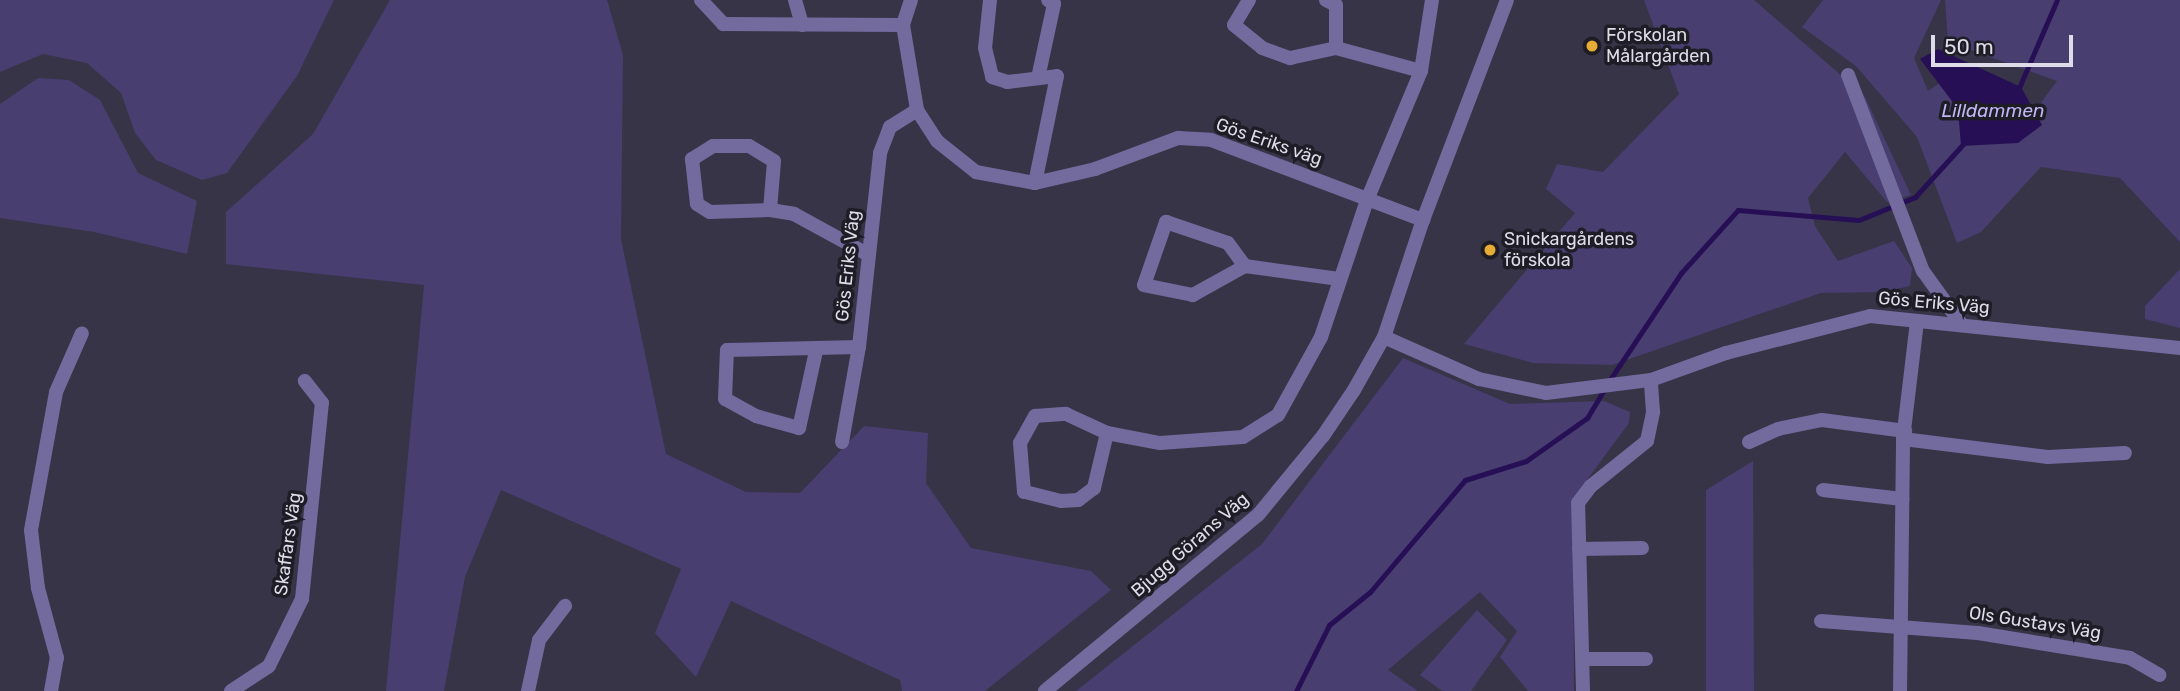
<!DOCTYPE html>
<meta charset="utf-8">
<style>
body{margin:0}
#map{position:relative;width:2180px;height:691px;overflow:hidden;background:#373447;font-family:Rubik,sans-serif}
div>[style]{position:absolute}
.green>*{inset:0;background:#483e70}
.water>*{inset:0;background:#260f55}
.stream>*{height:5px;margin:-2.5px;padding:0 2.5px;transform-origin:2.5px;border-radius:2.5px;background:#260f55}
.minor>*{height:14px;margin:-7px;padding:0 7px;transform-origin:7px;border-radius:7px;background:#736a9e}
.dots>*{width:19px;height:19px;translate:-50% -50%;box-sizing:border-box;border:4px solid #1e1d26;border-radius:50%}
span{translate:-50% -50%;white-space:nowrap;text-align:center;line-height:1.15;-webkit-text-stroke:7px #1e1d26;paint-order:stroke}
.poi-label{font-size:18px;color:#dedce9}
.left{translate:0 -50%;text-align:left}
.street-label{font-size:18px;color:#dedce9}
.water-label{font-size:19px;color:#bfb6f4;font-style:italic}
.scale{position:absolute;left:1931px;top:35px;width:142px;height:32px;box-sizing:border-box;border:4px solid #dedce9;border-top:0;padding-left:9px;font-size:21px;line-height:24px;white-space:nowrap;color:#dedce9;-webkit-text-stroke:5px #1e1d26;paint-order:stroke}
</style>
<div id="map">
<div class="green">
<i style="clip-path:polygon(0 0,334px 0,297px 76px,227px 173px,202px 180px,156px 160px,135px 133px,121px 93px,87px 63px,43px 54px,0 72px)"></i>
<i style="clip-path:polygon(390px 0,607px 0,623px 55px,621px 239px,666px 454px,746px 492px,800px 493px,864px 426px,928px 433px,926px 483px,971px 548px,1091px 571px,1111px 590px,985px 691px,902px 691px,900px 680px,731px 601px,696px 677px,655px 633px,681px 569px,501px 490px,465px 577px,444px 691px,386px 691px,424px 285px,226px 264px,226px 212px,313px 134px)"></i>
<i style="clip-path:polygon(1644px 0,1754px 0,1864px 95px,1911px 195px,1887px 202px,1845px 152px,1808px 198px,1815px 226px,1838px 261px,1894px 241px,1912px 268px,1910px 286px,1882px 292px,1821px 293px,1612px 365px,1533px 363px,1464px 344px,1575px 213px,1546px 189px,1557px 164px,1603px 172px,1679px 94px)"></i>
<i style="clip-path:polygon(1823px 0,1941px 0,1914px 58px,1928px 91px,1944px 80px,2020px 131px,2057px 81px,1948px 42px,1945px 0,2180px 0,2180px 242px,2120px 178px,2041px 167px,1981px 232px,1957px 243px,1917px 137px,1856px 66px,1802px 27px)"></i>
<i style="clip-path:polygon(38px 78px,69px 80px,100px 100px,138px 173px,197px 201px,187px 254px,94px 232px,0 218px,0 104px)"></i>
<i style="clip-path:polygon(2180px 269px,2180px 328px,2145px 319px,2145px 306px)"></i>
<i style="clip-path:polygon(1403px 358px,1510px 404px,1604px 401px,1630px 412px,1629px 423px,1573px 499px,1574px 691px,1528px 691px,1500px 657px,1517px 631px,1480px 592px,1388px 670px,1418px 691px,1076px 691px,1262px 544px)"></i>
<i style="clip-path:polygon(1753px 461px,1754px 691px,1706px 691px,1706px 490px)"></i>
<i style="clip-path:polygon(1477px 610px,1507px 640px,1471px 691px,1442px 691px,1420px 675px)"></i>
</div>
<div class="water">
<i style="clip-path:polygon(1938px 49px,2021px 87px,2042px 125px,2018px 143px,1961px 146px,1958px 109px,1920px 59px)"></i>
</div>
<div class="stream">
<i style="left:2018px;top:90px;width:98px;rotate:-66.6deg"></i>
<i style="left:1609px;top:381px;width:130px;rotate:-56.3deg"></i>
<i style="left:1681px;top:273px;width:85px;rotate:-47.9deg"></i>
<i style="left:1738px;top:210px;width:121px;rotate:4.7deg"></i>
<i style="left:1859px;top:220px;width:61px;rotate:-22.3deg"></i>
<i style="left:1915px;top:197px;width:76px;rotate:-47.7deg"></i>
<i style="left:1296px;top:691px;width:74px;rotate:-63.4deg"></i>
<i style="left:1329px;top:625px;width:53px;rotate:-38.8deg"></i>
<i style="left:1370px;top:592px;width:147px;rotate:-49.7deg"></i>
<i style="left:1465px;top:480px;width:64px;rotate:-17.3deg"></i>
<i style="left:1526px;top:461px;width:75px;rotate:-35.2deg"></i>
<i style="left:1587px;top:418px;width:33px;rotate:-59deg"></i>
</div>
<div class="minor">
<i style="left:701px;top:0;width:33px;rotate:47deg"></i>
<i style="left:723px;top:24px;width:180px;rotate:0.3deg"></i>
<i style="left:795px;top:0;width:26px;rotate:74deg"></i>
<i style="left:911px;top:0;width:26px;rotate:108deg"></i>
<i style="left:903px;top:25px;width:86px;rotate:80.6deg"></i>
<i style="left:917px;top:110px;width:37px;rotate:57deg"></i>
<i style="left:937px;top:141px;width:50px;rotate:38.5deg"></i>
<i style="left:976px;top:172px;width:60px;rotate:10.6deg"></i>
<i style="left:1035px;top:183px;width:62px;rotate:-13.1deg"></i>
<i style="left:1095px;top:169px;width:89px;rotate:-20.5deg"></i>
<i style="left:1178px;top:138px;width:33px;rotate:3deg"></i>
<i style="left:1211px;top:140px;width:227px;rotate:20.7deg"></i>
<i style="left:990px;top:0;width:48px;rotate:95.9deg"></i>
<i style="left:985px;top:48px;width:30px;rotate:76deg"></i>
<i style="left:992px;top:77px;width:16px;rotate:18deg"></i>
<i style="left:1007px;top:82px;width:50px;rotate:-6.8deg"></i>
<i style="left:1057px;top:76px;width:109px;rotate:101.6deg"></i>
<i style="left:1249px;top:0;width:29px;rotate:121deg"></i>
<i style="left:1234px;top:25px;width:36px;rotate:39deg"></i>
<i style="left:1262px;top:48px;width:30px;rotate:20deg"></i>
<i style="left:1290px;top:58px;width:47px;rotate:-12.3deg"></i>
<i style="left:1336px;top:48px;width:88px;rotate:15.1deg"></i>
<i style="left:1326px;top:0;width:11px;rotate:27deg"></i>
<i style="left:1336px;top:5px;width:43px;rotate:90deg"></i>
<i style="left:1848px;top:75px;width:210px;rotate:69.1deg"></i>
<i style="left:1923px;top:271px;width:67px;rotate:54.2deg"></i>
<i style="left:1038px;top:78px;width:76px;rotate:-77.8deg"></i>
<i style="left:1054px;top:4px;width:7px;rotate:-146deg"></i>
<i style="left:770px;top:210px;width:49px;rotate:-85.3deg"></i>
<i style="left:774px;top:161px;width:29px;rotate:-149deg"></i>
<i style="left:749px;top:146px;width:36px;rotate:180deg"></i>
<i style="left:713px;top:146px;width:25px;rotate:148deg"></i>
<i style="left:692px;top:159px;width:45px;rotate:83.7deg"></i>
<i style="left:697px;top:204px;width:15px;rotate:32deg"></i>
<i style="left:710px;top:212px;width:60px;rotate:-1.9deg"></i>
<i style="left:770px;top:210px;width:24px;rotate:9deg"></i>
<i style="left:794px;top:214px;width:83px;rotate:28.7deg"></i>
<i style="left:1245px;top:266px;width:60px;rotate:150.9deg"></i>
<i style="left:1193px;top:295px;width:50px;rotate:-168.5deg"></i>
<i style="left:1144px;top:285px;width:67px;rotate:-70.8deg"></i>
<i style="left:1166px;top:222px;width:65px;rotate:18.7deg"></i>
<i style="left:1228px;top:243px;width:29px;rotate:54deg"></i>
<i style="left:1245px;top:266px;width:95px;rotate:7.9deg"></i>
<i style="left:1384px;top:337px;width:104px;rotate:23.9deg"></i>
<i style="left:1479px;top:379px;width:68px;rotate:11.8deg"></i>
<i style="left:1546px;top:393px;width:106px;rotate:-7.1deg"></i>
<i style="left:1651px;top:380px;width:80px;rotate:-19.8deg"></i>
<i style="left:1726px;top:353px;width:149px;rotate:-14.4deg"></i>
<i style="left:1870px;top:316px;width:312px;rotate:5.9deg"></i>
<i style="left:816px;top:351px;width:79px;rotate:102.4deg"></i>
<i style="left:799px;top:428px;width:45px;rotate:-164.4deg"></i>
<i style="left:756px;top:416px;width:35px;rotate:-151deg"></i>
<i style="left:725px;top:399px;width:49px;rotate:-87.7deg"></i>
<i style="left:727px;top:350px;width:132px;rotate:-1.3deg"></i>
<i style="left:1107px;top:433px;width:57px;rotate:103.3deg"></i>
<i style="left:1094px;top:488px;width:20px;rotate:143deg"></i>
<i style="left:1078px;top:500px;width:17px;rotate:177deg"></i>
<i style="left:1061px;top:501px;width:38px;rotate:-166deg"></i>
<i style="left:1024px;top:492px;width:49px;rotate:-94.7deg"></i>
<i style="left:1020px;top:443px;width:31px;rotate:-61deg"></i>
<i style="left:1035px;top:416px;width:31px;rotate:-4deg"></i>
<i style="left:1066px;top:414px;width:45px;rotate:24.9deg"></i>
<i style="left:1107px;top:433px;width:54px;rotate:10.7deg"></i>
<i style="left:1160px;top:443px;width:83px;rotate:-4.1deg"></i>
<i style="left:1243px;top:437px;width:41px;rotate:-32.2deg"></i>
<i style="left:1278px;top:415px;width:89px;rotate:-61.1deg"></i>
<i style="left:1321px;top:337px;width:145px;rotate:-71.4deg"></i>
<i style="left:1367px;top:200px;width:140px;rotate:-67.3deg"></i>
<i style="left:1421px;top:71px;width:72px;rotate:-81.2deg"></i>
<i style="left:1903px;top:439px;width:146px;rotate:7.1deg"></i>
<i style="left:2048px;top:457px;width:77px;rotate:-3deg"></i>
<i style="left:842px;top:442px;width:97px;rotate:-79.9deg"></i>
<i style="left:859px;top:347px;width:195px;rotate:-83.8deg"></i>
<i style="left:880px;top:153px;width:28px;rotate:-69deg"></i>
<i style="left:890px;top:127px;width:32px;rotate:-32deg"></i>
<i style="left:1749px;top:442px;width:32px;rotate:-24deg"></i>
<i style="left:1778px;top:429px;width:45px;rotate:-11.6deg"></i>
<i style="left:1822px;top:420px;width:84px;rotate:7.5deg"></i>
<i style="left:1823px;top:490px;width:80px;rotate:6.5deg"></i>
<i style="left:1579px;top:549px;width:63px;rotate:-0.9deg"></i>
<i style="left:1821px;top:621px;width:157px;rotate:4.4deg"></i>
<i style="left:1978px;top:633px;width:154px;rotate:9.3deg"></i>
<i style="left:2130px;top:658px;width:34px;rotate:30deg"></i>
<i style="left:1583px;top:659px;width:63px"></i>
<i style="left:51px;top:691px;width:34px;rotate:-80deg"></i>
<i style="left:57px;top:658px;width:73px;rotate:-105.2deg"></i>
<i style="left:38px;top:588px;width:58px;rotate:-96.9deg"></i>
<i style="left:31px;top:530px;width:140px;rotate:-79.7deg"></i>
<i style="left:56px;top:392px;width:64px;rotate:-66.2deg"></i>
<i style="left:231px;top:691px;width:45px;rotate:-33.3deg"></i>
<i style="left:269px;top:666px;width:75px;rotate:-63.8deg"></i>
<i style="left:302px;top:599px;width:197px;rotate:-84.2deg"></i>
<i style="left:322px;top:403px;width:28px;rotate:-128deg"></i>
<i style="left:528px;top:691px;width:52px;rotate:-77.8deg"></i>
<i style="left:539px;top:640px;width:43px;rotate:-52.6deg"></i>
<i style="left:1045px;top:691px;width:276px;rotate:-39.6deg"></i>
<i style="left:1258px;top:515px;width:102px;rotate:-50.6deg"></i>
<i style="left:1323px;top:436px;width:55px;rotate:-56deg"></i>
<i style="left:1354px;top:390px;width:61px;rotate:-60.5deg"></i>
<i style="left:1384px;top:337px;width:123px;rotate:-71.6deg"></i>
<i style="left:1423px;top:220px;width:235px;rotate:-69.1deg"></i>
<i style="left:1583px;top:691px;width:188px;rotate:-91.5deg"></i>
<i style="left:1578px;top:503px;width:21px;rotate:-53deg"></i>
<i style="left:1591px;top:486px;width:72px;rotate:-38.8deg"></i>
<i style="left:1647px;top:441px;width:30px;rotate:-78deg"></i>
<i style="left:1653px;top:412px;width:32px;rotate:-94deg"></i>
<i style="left:1900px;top:691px;width:252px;rotate:-89.3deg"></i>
<i style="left:1903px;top:439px;width:119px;rotate:-83.2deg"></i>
</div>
<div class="dots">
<i style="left:1592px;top:46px;background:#e6ac36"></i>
<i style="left:1490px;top:250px;background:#e6ac36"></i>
</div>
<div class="poi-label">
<span class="left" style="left:1606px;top:46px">Förskolan<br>Målargården</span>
<span class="left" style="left:1504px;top:250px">Snickargårdens<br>förskola</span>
</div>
<div class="street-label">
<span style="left:1269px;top:142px;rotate:19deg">Gös Eriks väg</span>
<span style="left:848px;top:266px;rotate:-84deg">Gös Eriks Väg</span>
<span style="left:1934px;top:303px;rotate:5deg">Gös Eriks Väg</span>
<span style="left:288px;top:544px;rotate:-82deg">Skaffars Väg</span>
<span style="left:1190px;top:545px;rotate:-41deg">Bjugg Görans Väg</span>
<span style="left:2035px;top:623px;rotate:9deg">Ols Gustavs Väg</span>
</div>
<div class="water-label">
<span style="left:1993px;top:111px">Lilldammen</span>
</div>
<div class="scale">50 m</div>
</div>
